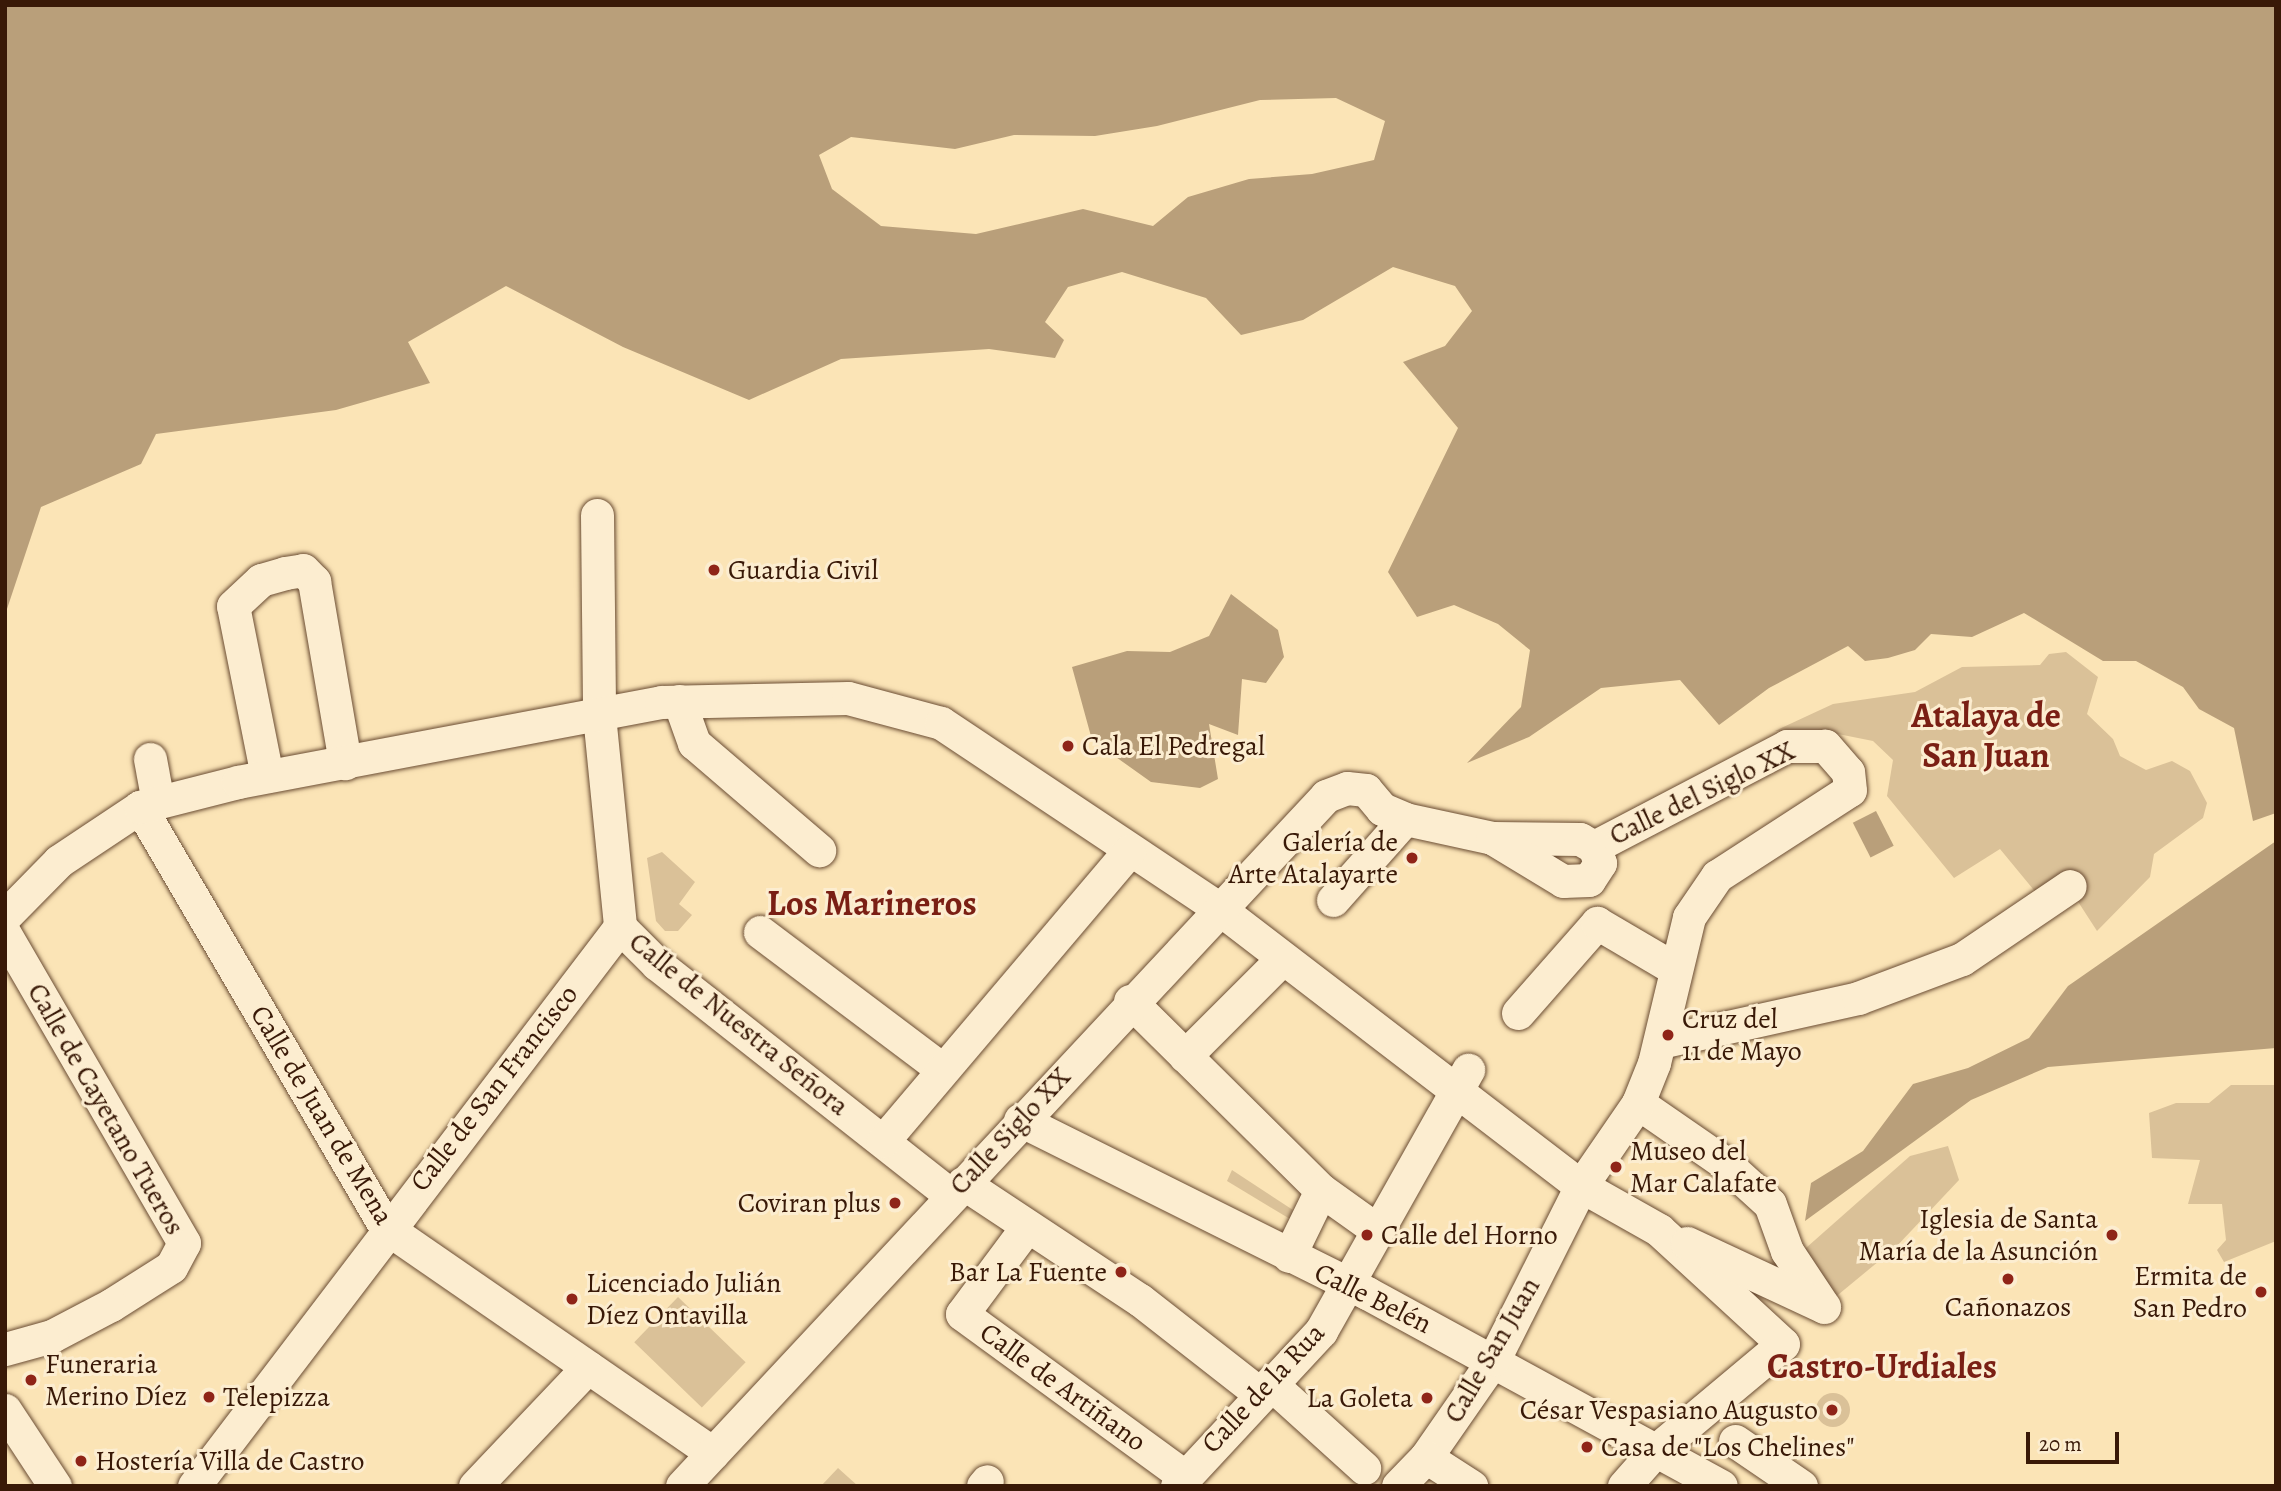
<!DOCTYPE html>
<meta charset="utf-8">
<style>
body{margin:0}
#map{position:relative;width:2281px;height:1491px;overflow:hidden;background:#fbe4b6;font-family:Alegreya,serif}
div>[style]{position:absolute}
.green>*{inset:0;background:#dac198;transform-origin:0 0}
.round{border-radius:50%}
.water>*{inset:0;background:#b99f7a;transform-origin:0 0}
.roads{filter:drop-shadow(0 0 2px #6a4c33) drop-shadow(0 0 2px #6a4c33)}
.minor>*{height:33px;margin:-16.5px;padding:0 16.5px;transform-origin:16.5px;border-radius:16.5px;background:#fcedd0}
.dots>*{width:19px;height:19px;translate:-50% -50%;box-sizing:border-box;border:4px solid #fcedd0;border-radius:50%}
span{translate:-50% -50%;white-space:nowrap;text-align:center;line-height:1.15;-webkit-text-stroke:6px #fcedd0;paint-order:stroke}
.poi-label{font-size:28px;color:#391907}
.left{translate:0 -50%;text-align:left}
.right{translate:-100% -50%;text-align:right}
.street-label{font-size:28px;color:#391907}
.district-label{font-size:35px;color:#7a1f14;font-weight:700}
.frame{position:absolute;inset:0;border:7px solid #391907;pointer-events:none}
.scale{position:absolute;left:2026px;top:1432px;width:93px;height:32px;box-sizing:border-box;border:4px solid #391907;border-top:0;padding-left:9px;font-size:21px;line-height:24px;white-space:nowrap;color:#391907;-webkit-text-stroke:5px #fcedd0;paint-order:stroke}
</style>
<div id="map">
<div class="green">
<i style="clip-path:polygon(2066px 652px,2098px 677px,2087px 714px,2113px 739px,2120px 756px,2146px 770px,2172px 761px,2190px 771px,2207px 803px,2203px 818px,2154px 854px,2150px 877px,2097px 931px,2075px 897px,2047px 906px,2000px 849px,1954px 878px,1887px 796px,1893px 760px,1873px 741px,1818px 730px,1775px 731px,1833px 704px,1915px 692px,1962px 667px,2040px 665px,2049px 654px)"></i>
<i style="clip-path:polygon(662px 852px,695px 882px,679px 904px,692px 915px,678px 931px,665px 931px,656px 921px,647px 858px)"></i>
<i style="clip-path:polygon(2231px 1085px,2276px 1085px,2276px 1241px,2224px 1262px,2217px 1250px,2226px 1240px,2222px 1204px,2188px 1204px,2200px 1160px,2152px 1158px,2149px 1113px,2176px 1103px,2209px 1103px)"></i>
<i style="clip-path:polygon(1948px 1146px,1959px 1180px,1896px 1247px,1833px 1299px,1798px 1255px,1910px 1156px)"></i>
<i style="clip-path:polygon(1232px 1170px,1293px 1210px,1290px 1219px,1227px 1181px)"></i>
<i style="left:678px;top:1297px;width:94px;height:63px;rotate:44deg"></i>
<i class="round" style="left:1816px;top:1393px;width:34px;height:34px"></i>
<i style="clip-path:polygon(838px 1468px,858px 1486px,821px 1486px)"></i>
</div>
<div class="water">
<i style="clip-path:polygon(evenodd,5px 5px,2276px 5px,2276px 813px,2253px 821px,2234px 728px,2199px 709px,2183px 687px,2136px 661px,2103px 661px,2024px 613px,1972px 637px,1931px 634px,1915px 650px,1888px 658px,1865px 661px,1848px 646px,1769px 688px,1719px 725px,1680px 680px,1601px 688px,1529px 737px,1467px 763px,1521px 707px,1530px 650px,1498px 624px,1454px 605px,1417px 617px,1388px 572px,1458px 428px,1403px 362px,1445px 346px,1472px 311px,1455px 286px,1393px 267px,1303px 320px,1241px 335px,1206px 298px,1122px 272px,1068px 287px,1045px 322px,1064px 340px,1055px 358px,989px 349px,841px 359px,749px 400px,623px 347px,506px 286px,408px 342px,430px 383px,336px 410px,156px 434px,141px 464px,41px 507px,5px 615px,5px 5px,1336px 98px,1385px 121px,1374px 160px,1312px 174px,1249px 179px,1188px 197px,1153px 226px,1083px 209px,976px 234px,881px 226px,832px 189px,819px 155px,851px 137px,955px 149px,1014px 135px,1095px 136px,1157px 126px,1260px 100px,1336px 98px)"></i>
<i style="clip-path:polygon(1231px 594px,1278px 630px,1284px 657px,1266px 683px,1242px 679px,1238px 735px,1209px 724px,1218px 779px,1200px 788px,1151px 782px,1092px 740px,1072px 667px,1127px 651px,1170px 652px,1209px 636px)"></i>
<i style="left:1876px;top:811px;width:39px;height:26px;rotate:63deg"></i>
<i style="clip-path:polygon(2276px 841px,2276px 1048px,2048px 1067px,1971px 1100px,1805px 1221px,1811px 1183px,1863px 1151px,1913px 1084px,1968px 1068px,2029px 1038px,2068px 986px)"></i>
</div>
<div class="roads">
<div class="minor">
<i style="left:597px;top:515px;width:200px;rotate:89.4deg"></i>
<i style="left:599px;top:715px;width:213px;rotate:84.3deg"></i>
<i style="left:620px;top:927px;width:52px;rotate:45deg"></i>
<i style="left:657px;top:964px;width:374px;rotate:38.2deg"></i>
<i style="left:679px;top:701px;width:45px;rotate:70.3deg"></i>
<i style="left:694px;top:743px;width:165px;rotate:40.6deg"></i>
<i style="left:150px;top:759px;width:44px;rotate:79.5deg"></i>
<i style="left:267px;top:776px;width:173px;rotate:-101.3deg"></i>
<i style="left:233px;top:606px;width:38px;rotate:-43deg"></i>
<i style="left:261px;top:580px;width:25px;rotate:-16deg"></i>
<i style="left:285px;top:573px;width:18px;rotate:-9deg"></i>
<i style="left:303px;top:570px;width:16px;rotate:45deg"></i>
<i style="left:314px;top:581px;width:185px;rotate:80.3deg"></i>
<i style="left:140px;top:807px;width:486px;rotate:59.7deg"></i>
<i style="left:385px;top:1227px;width:398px;rotate:34.6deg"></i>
<i style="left:1333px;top:900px;width:108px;rotate:-48.4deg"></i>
<i style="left:5px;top:916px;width:77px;rotate:-45.5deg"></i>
<i style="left:59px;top:861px;width:97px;rotate:-33.7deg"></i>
<i style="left:140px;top:807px;width:101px;rotate:-14.3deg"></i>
<i style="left:238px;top:782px;width:430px;rotate:-10.7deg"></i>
<i style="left:661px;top:702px;width:187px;rotate:-1.2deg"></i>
<i style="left:848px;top:698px;width:96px;rotate:15deg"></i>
<i style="left:941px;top:723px;width:332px;rotate:33.7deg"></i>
<i style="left:1217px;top:907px;width:459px;rotate:37.5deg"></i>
<i style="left:1581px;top:1186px;width:90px;rotate:29.4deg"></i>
<i style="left:1659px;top:1230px;width:168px;rotate:42.6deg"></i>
<i style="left:1783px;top:1344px;width:167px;rotate:140.1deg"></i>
<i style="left:1655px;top:1451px;width:47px;rotate:131.5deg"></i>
<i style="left:760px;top:932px;width:228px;rotate:37deg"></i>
<i style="left:5px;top:934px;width:357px;rotate:59.9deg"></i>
<i style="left:184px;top:1243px;width:27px;rotate:118deg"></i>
<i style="left:171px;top:1267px;width:71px;rotate:147.7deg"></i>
<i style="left:111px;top:1305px;width:67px;rotate:152.3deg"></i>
<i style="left:52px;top:1336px;width:49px;rotate:164.5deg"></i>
<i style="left:1130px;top:1001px;width:269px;rotate:44.7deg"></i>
<i style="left:1321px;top:1190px;width:69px;rotate:35.5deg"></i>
<i style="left:1518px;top:1013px;width:120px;rotate:-48.7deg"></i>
<i style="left:1597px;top:923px;width:91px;rotate:30.5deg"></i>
<i style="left:1660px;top:1042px;width:203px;rotate:-12.5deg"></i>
<i style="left:1858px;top:998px;width:111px;rotate:-20.6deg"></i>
<i style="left:1962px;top:959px;width:130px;rotate:-34.1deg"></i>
<i style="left:1185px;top:1056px;width:137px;rotate:-45deg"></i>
<i style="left:1638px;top:1103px;width:107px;rotate:34.7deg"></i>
<i style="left:1726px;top:1164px;width:59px;rotate:42.3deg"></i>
<i style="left:1770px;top:1204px;width:50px;rotate:70.1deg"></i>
<i style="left:1787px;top:1251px;width:67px;rotate:56.5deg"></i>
<i style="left:1020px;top:1120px;width:388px;rotate:26.5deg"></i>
<i style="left:1367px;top:1293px;width:403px;rotate:28.6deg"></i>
<i style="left:883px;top:1141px;width:380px;rotate:-49.7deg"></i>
<i style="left:963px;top:1183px;width:212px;rotate:33.5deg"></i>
<i style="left:1140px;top:1300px;width:151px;rotate:38deg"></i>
<i style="left:1026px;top:1228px;width:107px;rotate:126.7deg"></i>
<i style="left:962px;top:1314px;width:273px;rotate:36.1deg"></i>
<i style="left:1687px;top:1243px;width:151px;rotate:25deg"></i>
<i style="left:1289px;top:1256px;width:73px;rotate:-64.1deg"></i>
<i style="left:1270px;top:1383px;width:127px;rotate:42.1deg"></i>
<i style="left:5px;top:1410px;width:91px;rotate:56.7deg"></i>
<i style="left:1735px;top:1441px;width:80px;rotate:34.3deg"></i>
<i style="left:1426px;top:1457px;width:119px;rotate:-55.2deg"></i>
<i style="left:1494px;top:1359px;width:194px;rotate:-63.3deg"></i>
<i style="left:1581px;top:1186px;width:101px;rotate:-55.5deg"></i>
<i style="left:1638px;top:1103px;width:43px;rotate:-68.2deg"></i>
<i style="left:1654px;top:1063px;width:150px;rotate:-76.5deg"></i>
<i style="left:1689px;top:917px;width:50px;rotate:-55.7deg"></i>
<i style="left:1717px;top:876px;width:158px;rotate:-32.9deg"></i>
<i style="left:1850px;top:790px;width:18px;rotate:-96deg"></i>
<i style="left:1848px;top:772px;width:35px;rotate:-131deg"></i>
<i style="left:1825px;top:746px;width:38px;rotate:180deg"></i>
<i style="left:1787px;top:746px;width:218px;rotate:152.4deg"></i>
<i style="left:194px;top:1486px;width:703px;rotate:-52.69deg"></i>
<i style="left:475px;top:1486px;width:164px;rotate:-46.5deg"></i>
<i style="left:682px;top:1486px;width:944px;rotate:-46.97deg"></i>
<i style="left:1326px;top:796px;width:22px;rotate:-21deg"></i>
<i style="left:1347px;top:788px;width:19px;rotate:6deg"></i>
<i style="left:1366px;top:790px;width:25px;rotate:50deg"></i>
<i style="left:1382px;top:809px;width:25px;rotate:23deg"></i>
<i style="left:1405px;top:819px;width:89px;rotate:12.3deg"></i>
<i style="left:1492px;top:838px;width:88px;rotate:0.7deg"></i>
<i style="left:1580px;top:839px;width:16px;rotate:30deg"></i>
<i style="left:1594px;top:847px;width:17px;rotate:69deg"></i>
<i style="left:1600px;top:863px;width:20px;rotate:123deg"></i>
<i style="left:1589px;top:880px;width:26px;rotate:178deg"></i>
<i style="left:1563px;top:881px;width:83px;rotate:-148.8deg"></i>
<i style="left:983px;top:1486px;width:6px;rotate:-51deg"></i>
<i style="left:1177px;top:1486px;width:212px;rotate:-47.1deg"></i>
<i style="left:1321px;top:1331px;width:300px;rotate:-60.6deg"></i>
<i style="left:1398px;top:1486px;width:40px;rotate:-46deg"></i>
<i style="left:1426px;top:1457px;width:54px;rotate:32.8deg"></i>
</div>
</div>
<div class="dots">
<i style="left:714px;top:570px;background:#8f2418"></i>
<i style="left:1068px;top:746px;background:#8f2418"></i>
<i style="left:1412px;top:858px;background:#8f2418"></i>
<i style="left:1668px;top:1035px;background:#8f2418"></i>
<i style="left:1616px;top:1167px;background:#8f2418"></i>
<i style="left:895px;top:1203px;background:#8f2418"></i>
<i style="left:1367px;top:1235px;background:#8f2418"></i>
<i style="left:2112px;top:1235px;background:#8f2418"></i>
<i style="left:1121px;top:1272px;background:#8f2418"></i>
<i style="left:2008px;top:1279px;background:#8f2418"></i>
<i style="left:2261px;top:1292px;background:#8f2418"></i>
<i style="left:572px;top:1299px;background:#8f2418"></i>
<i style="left:31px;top:1380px;background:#8f2418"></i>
<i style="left:209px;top:1397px;background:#8f2418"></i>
<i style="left:1427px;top:1398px;background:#8f2418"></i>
<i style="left:1832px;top:1410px;background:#8f2418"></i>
<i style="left:1587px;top:1447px;background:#8f2418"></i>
<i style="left:81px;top:1461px;background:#8f2418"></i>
</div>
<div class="poi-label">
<span class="left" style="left:728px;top:570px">Guardia Civil</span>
<span class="left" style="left:1082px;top:746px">Cala El Pedregal</span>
<span class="right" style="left:1398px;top:858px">Galería de<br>Arte Atalayarte</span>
<span class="left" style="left:1682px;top:1035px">Cruz del<br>11 de Mayo</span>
<span class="left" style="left:1630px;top:1167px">Museo del<br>Mar Calafate</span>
<span class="right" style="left:881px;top:1203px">Coviran plus</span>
<span class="right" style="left:2098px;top:1235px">Iglesia de Santa<br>María de la Asunción</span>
<span class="left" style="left:1381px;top:1235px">Calle del Horno</span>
<span class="right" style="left:1107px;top:1272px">Bar La Fuente</span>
<span class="right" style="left:2247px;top:1292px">Ermita de<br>San Pedro</span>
<span class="left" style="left:586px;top:1299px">Licenciado Julián<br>Díez Ontavilla</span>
<span style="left:2008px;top:1307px">Cañonazos</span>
<span class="left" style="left:45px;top:1380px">Funeraria<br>Merino Díez</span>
<span class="left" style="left:223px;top:1397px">Telepizza</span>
<span class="right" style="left:1413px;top:1398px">La Goleta</span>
<span class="right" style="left:1818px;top:1410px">César Vespasiano Augusto</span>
<span class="left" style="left:1601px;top:1447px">Casa de "Los Chelines"</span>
<span class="left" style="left:95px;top:1461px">Hostería Villa de Castro</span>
</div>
<div class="street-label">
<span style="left:1702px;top:793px;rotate:-26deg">Calle del Siglo XX</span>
<span style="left:739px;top:1024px;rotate:39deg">Calle de Nuestra Señora</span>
<span style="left:494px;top:1088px;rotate:-52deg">Calle de San Francisco</span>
<span style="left:106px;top:1109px;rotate:60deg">Calle de Cayetano Tueros</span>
<span style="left:322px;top:1115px;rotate:59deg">Calle de Juan de Mena</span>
<span style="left:1010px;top:1131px;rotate:-47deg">Calle Siglo XX</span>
<span style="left:1373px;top:1298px;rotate:26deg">Calle Belén</span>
<span style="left:1492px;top:1350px;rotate:-60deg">Calle San Juan</span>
<span style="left:1063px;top:1387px;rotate:36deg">Calle de Artiñano</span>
<span style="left:1263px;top:1388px;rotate:-47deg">Calle de la Rua</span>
</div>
<div class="district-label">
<span style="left:1986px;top:735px">Atalaya de<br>San Juan</span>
<span style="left:872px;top:903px">Los Marineros</span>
<span style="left:1882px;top:1366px">Castro-Urdiales</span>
</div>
<div class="frame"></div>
<div class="scale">20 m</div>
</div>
